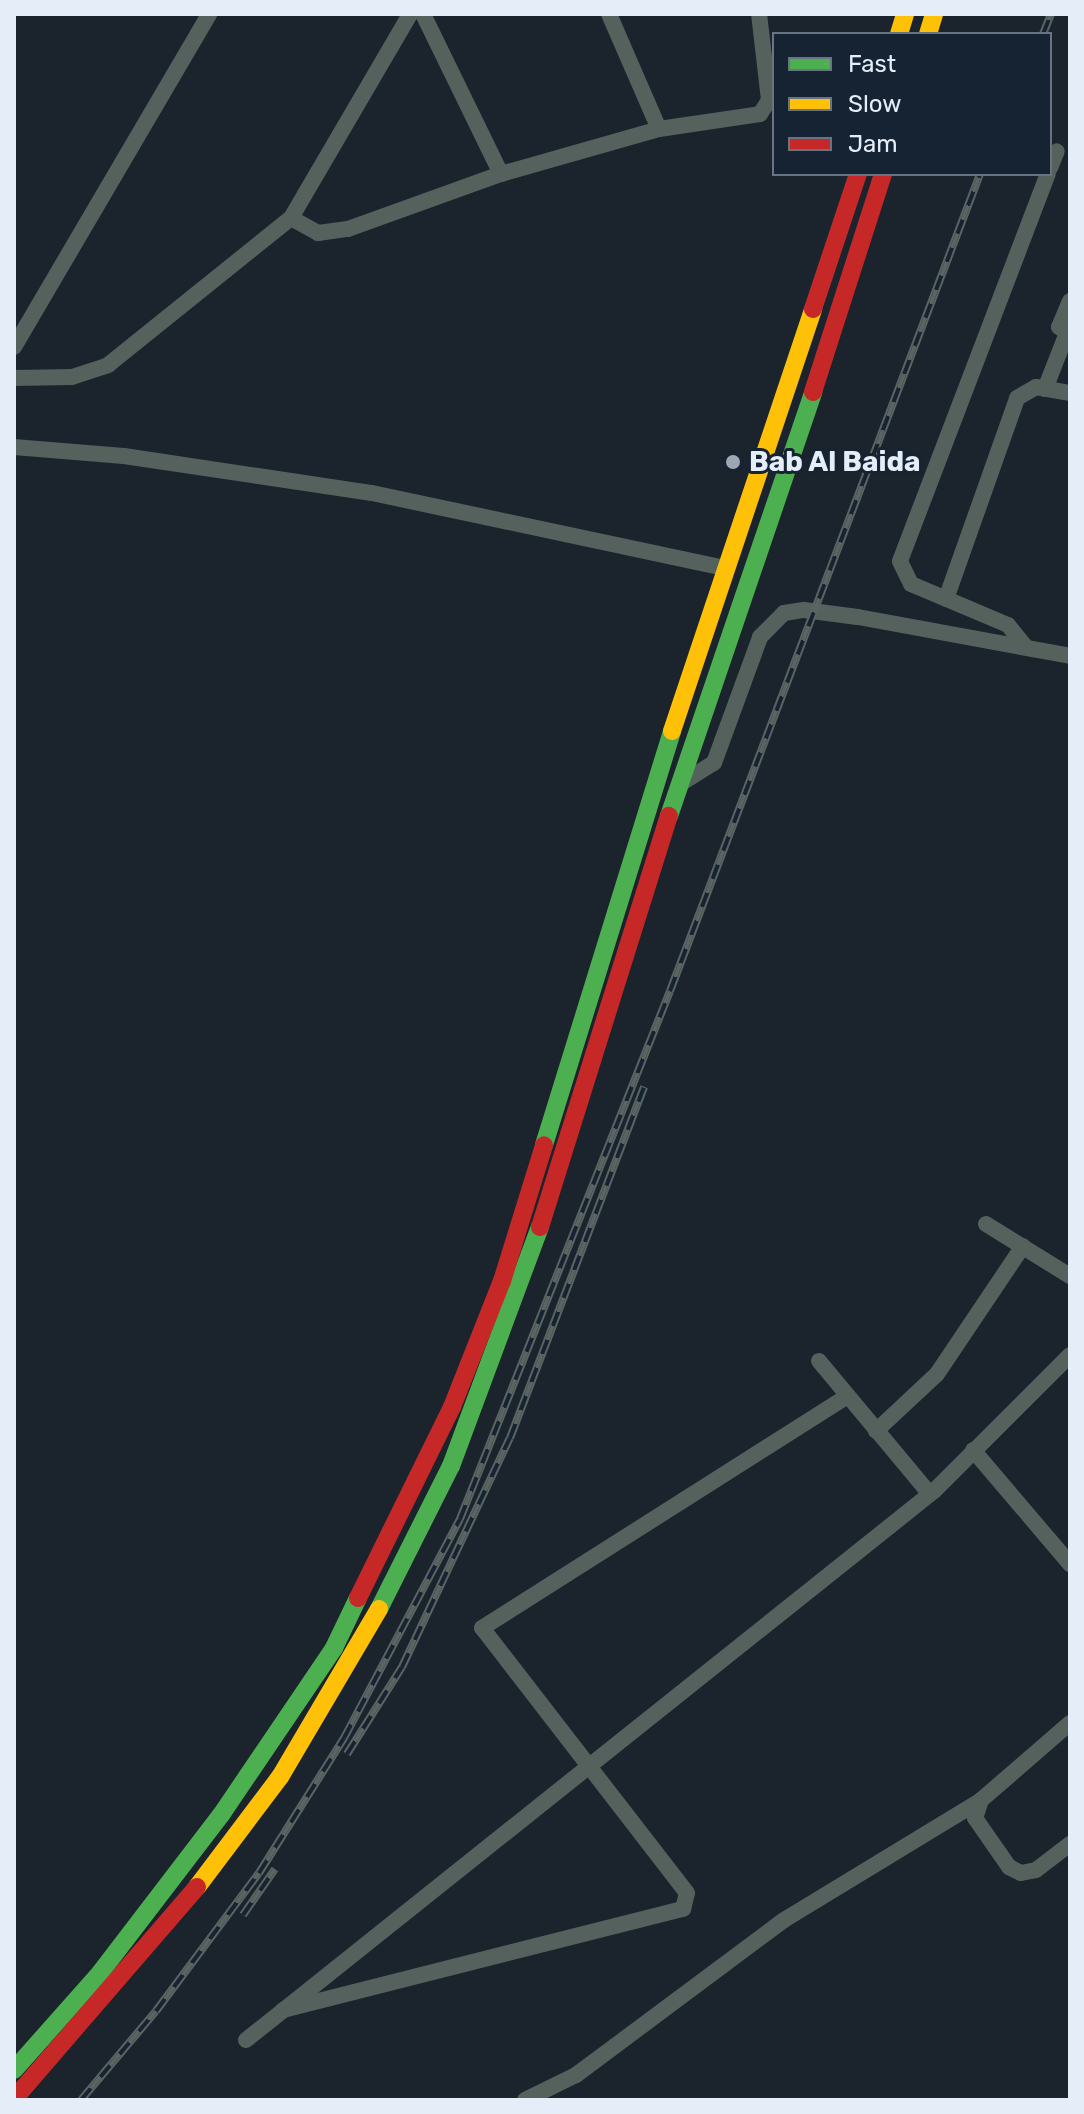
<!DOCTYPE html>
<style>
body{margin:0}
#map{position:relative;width:1084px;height:2114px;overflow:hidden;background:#1b232c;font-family:Rubik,sans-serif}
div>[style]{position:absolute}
.street>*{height:16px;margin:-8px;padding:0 8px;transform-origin:8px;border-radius:8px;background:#54615c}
.fast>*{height:18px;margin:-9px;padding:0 9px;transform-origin:9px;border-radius:9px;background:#4caf50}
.slow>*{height:18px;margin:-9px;padding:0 9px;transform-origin:9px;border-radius:9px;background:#ffc107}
.jam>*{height:18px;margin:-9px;padding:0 9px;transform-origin:9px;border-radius:9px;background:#c62828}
.rail>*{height:8px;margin-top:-4px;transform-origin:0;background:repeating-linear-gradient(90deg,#152332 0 15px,#5a6463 0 30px);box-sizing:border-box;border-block:2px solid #5a6463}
.dots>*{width:22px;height:22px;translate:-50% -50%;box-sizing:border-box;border:4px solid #152332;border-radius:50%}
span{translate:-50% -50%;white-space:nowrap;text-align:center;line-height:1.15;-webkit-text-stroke:6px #152332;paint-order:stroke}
.poi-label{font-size:28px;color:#e4edf8;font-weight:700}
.left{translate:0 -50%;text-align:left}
.frame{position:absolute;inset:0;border:16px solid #e4edf8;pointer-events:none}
.legend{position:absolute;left:772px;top:32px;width:280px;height:144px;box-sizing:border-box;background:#152332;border:2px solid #687481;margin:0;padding:10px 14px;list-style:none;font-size:24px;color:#e4edf8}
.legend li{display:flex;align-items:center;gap:16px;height:40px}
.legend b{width:40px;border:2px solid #687481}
</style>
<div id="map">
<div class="street">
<i style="left:423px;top:14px;width:178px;rotate:64deg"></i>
<i style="left:609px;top:14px;width:125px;rotate:66.5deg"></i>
<i style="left:1050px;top:168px;width:18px;rotate:-68deg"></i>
<i style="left:291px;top:218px;width:31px;rotate:29deg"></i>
<i style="left:318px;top:233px;width:30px;rotate:-8deg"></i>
<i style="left:348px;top:229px;width:163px;rotate:-19.8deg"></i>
<i style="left:501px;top:174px;width:164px;rotate:-15.9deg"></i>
<i style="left:659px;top:129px;width:102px;rotate:-8.4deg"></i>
<i style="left:760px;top:114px;width:17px;rotate:-57deg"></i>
<i style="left:769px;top:100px;width:87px;rotate:-96.6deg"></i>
<i style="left:1070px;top:301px;width:28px;rotate:113deg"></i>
<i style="left:1059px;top:327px;width:13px;rotate:32deg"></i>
<i style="left:14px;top:347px;width:386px;rotate:-59.6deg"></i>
<i style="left:14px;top:378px;width:58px;rotate:-1deg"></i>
<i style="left:72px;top:377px;width:38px;rotate:-18deg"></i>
<i style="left:108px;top:365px;width:235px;rotate:-38.8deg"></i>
<i style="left:291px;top:218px;width:236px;rotate:-59.7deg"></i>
<i style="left:1045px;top:389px;width:60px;rotate:-68.6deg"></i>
<i style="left:14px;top:447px;width:110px;rotate:4.7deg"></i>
<i style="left:124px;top:456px;width:251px;rotate:8.5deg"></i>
<i style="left:372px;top:493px;width:361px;rotate:12deg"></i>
<i style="left:946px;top:599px;width:213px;rotate:-70.5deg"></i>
<i style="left:1017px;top:398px;width:22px;rotate:-30deg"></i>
<i style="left:1036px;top:387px;width:35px;rotate:10deg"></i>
<i style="left:1025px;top:646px;width:27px;rotate:-129deg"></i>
<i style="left:1008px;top:625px;width:105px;rotate:-157.1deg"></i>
<i style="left:911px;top:584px;width:25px;rotate:-116deg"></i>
<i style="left:900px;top:561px;width:414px;rotate:-69.1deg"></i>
<i style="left:680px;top:784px;width:40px;rotate:-32deg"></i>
<i style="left:714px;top:763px;width:134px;rotate:-69.9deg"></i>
<i style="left:760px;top:637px;width:34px;rotate:-45deg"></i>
<i style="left:784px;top:613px;width:20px;rotate:-9deg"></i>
<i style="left:804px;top:610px;width:54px;rotate:7.4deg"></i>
<i style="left:858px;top:617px;width:216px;rotate:10.4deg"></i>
<i style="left:986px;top:1224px;width:99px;rotate:31.8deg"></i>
<i style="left:819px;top:1361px;width:172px;rotate:50.2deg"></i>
<i style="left:876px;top:1431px;width:83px;rotate:-43.1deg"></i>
<i style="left:937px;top:1374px;width:154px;rotate:-56.1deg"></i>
<i style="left:973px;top:1450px;width:150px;rotate:49.6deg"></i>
<i style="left:1070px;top:1723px;width:118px;rotate:139.1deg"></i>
<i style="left:981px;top:1800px;width:19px;rotate:108deg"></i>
<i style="left:975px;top:1818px;width:60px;rotate:55.2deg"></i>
<i style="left:1009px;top:1867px;width:13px;rotate:27deg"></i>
<i style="left:1021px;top:1873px;width:15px;rotate:-11deg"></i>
<i style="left:1036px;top:1870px;width:43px;rotate:-37.4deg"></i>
<i style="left:283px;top:2010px;width:413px;rotate:-14.2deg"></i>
<i style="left:683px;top:1909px;width:16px;rotate:-76deg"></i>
<i style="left:687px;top:1893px;width:335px;rotate:-127.7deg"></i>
<i style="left:482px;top:1628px;width:433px;rotate:-32.4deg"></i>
<i style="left:246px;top:2040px;width:880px;rotate:-38.59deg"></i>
<i style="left:934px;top:1491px;width:192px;rotate:-45deg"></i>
<i style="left:525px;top:2100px;width:57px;rotate:-26.1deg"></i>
<i style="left:576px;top:2075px;width:259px;rotate:-36.7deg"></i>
<i style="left:784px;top:1920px;width:231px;rotate:-31.3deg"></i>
</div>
<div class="fast">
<i style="left:669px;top:816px;width:448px;rotate:-71.2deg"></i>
<i style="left:544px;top:1145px;width:433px;rotate:-72.8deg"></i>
<i style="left:379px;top:1609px;width:160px;rotate:-63.3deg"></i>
<i style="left:451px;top:1466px;width:255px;rotate:-69.6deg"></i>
<i style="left:14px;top:2070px;width:130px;rotate:-48.4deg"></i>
<i style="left:100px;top:1973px;width:199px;rotate:-52.6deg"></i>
<i style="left:221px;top:1815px;width:202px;rotate:-55.9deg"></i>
<i style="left:334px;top:1648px;width:55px;rotate:-64.4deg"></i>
</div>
<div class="slow">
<i style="left:899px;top:34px;width:21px;rotate:-73deg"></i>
<i style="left:928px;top:34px;width:21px;rotate:-73deg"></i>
<i style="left:672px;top:731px;width:445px;rotate:-71.5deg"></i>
<i style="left:197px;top:1887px;width:138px;rotate:-53deg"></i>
<i style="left:280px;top:1777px;width:195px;rotate:-59.5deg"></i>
</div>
<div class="jam">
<i style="left:813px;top:309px;width:142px;rotate:-71.6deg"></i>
<i style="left:813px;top:392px;width:229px;rotate:-72.2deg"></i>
<i style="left:540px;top:1227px;width:431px;rotate:-72.6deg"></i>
<i style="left:358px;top:1598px;width:213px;rotate:-63.8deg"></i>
<i style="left:452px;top:1407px;width:136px;rotate:-68.4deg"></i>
<i style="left:502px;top:1281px;width:142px;rotate:-72.8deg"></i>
<i style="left:14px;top:2099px;width:280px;rotate:-49.2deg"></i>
</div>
<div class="rail">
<i style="left:1043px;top:34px;width:22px;rotate:-68deg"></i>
<i style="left:347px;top:1754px;width:103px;rotate:-57.7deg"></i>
<i style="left:402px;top:1667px;width:253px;rotate:-64.8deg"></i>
<i style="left:510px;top:1438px;width:376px;rotate:-69.1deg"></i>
<i style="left:243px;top:1915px;width:56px;rotate:-55.2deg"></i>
<i style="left:81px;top:2100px;width:116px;rotate:-49.9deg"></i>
<i style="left:156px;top:2011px;width:172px;rotate:-53.3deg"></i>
<i style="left:259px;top:1873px;width:160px;rotate:-57.8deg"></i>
<i style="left:344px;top:1738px;width:248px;rotate:-62.1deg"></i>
<i style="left:460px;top:1519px;width:568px;rotate:-68.31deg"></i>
<i style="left:670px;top:991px;width:874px;rotate:-69.22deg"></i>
</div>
<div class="dots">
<i style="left:733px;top:462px;background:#9ea6b1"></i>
</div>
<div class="poi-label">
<span class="left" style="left:749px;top:462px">Bab Al Baida</span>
</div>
<div class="frame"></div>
<ul class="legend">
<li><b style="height:10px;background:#4caf50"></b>Fast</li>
<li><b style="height:10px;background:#ffc107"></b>Slow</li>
<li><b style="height:10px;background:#c62828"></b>Jam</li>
</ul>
</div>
